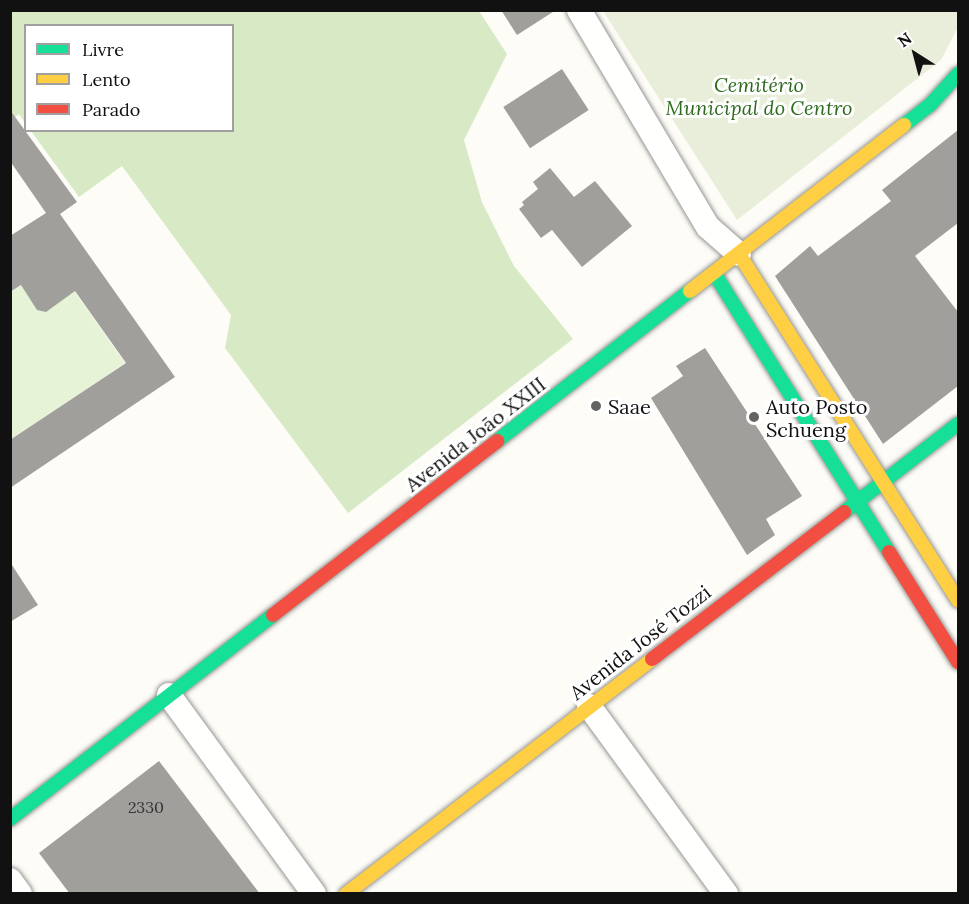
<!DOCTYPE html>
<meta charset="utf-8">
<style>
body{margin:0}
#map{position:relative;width:969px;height:904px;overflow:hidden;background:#fdfcf7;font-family:Lora,serif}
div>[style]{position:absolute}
.green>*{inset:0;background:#e7f3d7}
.forest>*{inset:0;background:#d8eac5}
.cemetery>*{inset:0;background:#e9eedb}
.building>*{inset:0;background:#a19f9c;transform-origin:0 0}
.roads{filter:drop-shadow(0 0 2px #979795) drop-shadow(0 0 2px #979795)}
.street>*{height:24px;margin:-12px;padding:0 12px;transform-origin:12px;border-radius:12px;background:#fffffe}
.fast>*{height:14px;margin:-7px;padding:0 7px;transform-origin:7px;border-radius:7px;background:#16e098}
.slow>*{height:14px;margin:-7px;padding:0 7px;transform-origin:7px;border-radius:7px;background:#ffcf43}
.jam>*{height:14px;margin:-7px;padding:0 7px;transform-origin:7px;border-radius:7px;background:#f24e42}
.dots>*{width:16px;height:16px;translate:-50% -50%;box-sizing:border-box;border:3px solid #fff;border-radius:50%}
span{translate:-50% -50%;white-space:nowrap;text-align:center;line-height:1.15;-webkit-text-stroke:6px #fff;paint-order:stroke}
.number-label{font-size:16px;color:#353434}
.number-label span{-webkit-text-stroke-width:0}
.park-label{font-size:20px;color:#2f6b1f;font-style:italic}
.poi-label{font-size:20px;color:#111}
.left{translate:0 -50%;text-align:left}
.street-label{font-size:20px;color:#111}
.frame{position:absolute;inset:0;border:12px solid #111;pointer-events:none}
.legend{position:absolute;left:24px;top:24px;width:210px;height:108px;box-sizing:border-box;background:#fff;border:2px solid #a0a0a0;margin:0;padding:8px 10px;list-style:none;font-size:18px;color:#111}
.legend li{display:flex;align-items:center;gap:12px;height:30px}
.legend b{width:30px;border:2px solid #a0a0a0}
.north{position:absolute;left:885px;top:24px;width:60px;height:60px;-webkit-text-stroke:4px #fff;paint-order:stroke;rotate:324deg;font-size:16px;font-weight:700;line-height:24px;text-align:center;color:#111}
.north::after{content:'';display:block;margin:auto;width:21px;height:27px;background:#111;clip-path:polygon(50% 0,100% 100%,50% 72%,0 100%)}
</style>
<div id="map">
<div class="green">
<i style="clip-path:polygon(54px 262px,125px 363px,11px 440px,11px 292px)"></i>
</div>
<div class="forest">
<i style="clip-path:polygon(11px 11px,479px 11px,507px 54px,464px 140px,482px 202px,514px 266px,573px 339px,348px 513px,225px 348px,231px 315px,122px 166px,79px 197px,31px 131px,232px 130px,232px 26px,26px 26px,25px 123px,19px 114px,11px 120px)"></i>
</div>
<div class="cemetery">
<i style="clip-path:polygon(958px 10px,958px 27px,941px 60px,737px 220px,603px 11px)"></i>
</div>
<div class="building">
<i style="clip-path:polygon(501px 10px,556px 10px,517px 35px)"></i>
<i style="left:562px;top:69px;width:49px;height:70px;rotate:57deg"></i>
<i style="clip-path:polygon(10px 110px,77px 202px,60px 214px,175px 377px,10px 488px,10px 440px,126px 363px,75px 291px,46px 312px,37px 310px,21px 285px,10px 292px,10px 236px,46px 213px,10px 161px)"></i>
<i style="clip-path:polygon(958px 130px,958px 223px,915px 256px,958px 312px,958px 386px,883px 444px,775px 276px,810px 246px,818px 256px,891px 201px,882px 190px)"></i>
<i style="clip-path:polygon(550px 168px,574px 197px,595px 181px,632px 226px,582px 267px,552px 230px,541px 238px,519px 209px,524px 205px,522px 202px,538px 189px,533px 182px)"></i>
<i style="clip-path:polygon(705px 348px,802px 496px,766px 519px,775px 535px,747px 555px,651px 398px,683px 376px,676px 366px)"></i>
<i style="clip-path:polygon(10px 562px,38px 605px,10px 622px)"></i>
<i style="clip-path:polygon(159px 761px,260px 894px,70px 894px,39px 853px)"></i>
</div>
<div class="roads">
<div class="street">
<i style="left:579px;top:10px;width:252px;rotate:59.3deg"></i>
<i style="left:708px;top:227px;width:41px;rotate:41.1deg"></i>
<i style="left:169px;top:695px;width:246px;rotate:53.9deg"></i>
<i style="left:589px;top:706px;width:233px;rotate:53.9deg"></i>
<i style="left:10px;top:880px;width:17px;rotate:54deg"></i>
</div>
<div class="fast">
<i style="left:904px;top:125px;width:33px;rotate:-38deg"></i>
<i style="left:930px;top:105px;width:42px;rotate:-47.9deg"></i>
<i style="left:714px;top:273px;width:329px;rotate:57.9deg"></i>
<i style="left:497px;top:441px;width:244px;rotate:-37.9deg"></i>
<i style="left:844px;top:512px;width:144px;rotate:-37.7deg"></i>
<i style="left:10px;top:819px;width:333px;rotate:-37.8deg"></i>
</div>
<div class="slow">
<i style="left:739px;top:254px;width:410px;rotate:57.7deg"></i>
<i style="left:690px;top:291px;width:271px;rotate:-37.8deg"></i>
<i style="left:346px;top:894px;width:386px;rotate:-37.5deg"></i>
</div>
<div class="jam">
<i style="left:889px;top:552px;width:130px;rotate:57.9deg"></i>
<i style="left:273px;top:615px;width:284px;rotate:-37.8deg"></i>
<i style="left:652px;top:659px;width:242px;rotate:-37.4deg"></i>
</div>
</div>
<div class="dots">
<i style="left:596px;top:406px;background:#646362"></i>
<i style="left:754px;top:417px;background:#646362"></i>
</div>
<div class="number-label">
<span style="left:146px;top:807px">2330</span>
</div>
<div class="park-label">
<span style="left:759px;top:96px">Cemitério<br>Municipal do Centro</span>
</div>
<div class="poi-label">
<span class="left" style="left:608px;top:406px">Saae</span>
<span class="left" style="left:766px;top:418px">Auto Posto<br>Schueng</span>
</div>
<div class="street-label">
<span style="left:475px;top:434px;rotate:-38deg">Avenida João XXIII</span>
<span style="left:640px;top:642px;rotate:-38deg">Avenida José Tozzi</span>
</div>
<div class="frame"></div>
<ul class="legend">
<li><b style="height:8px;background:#16e098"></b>Livre</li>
<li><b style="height:8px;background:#ffcf43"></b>Lento</li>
<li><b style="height:8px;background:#f24e42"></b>Parado</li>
</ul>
<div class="north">N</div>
</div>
